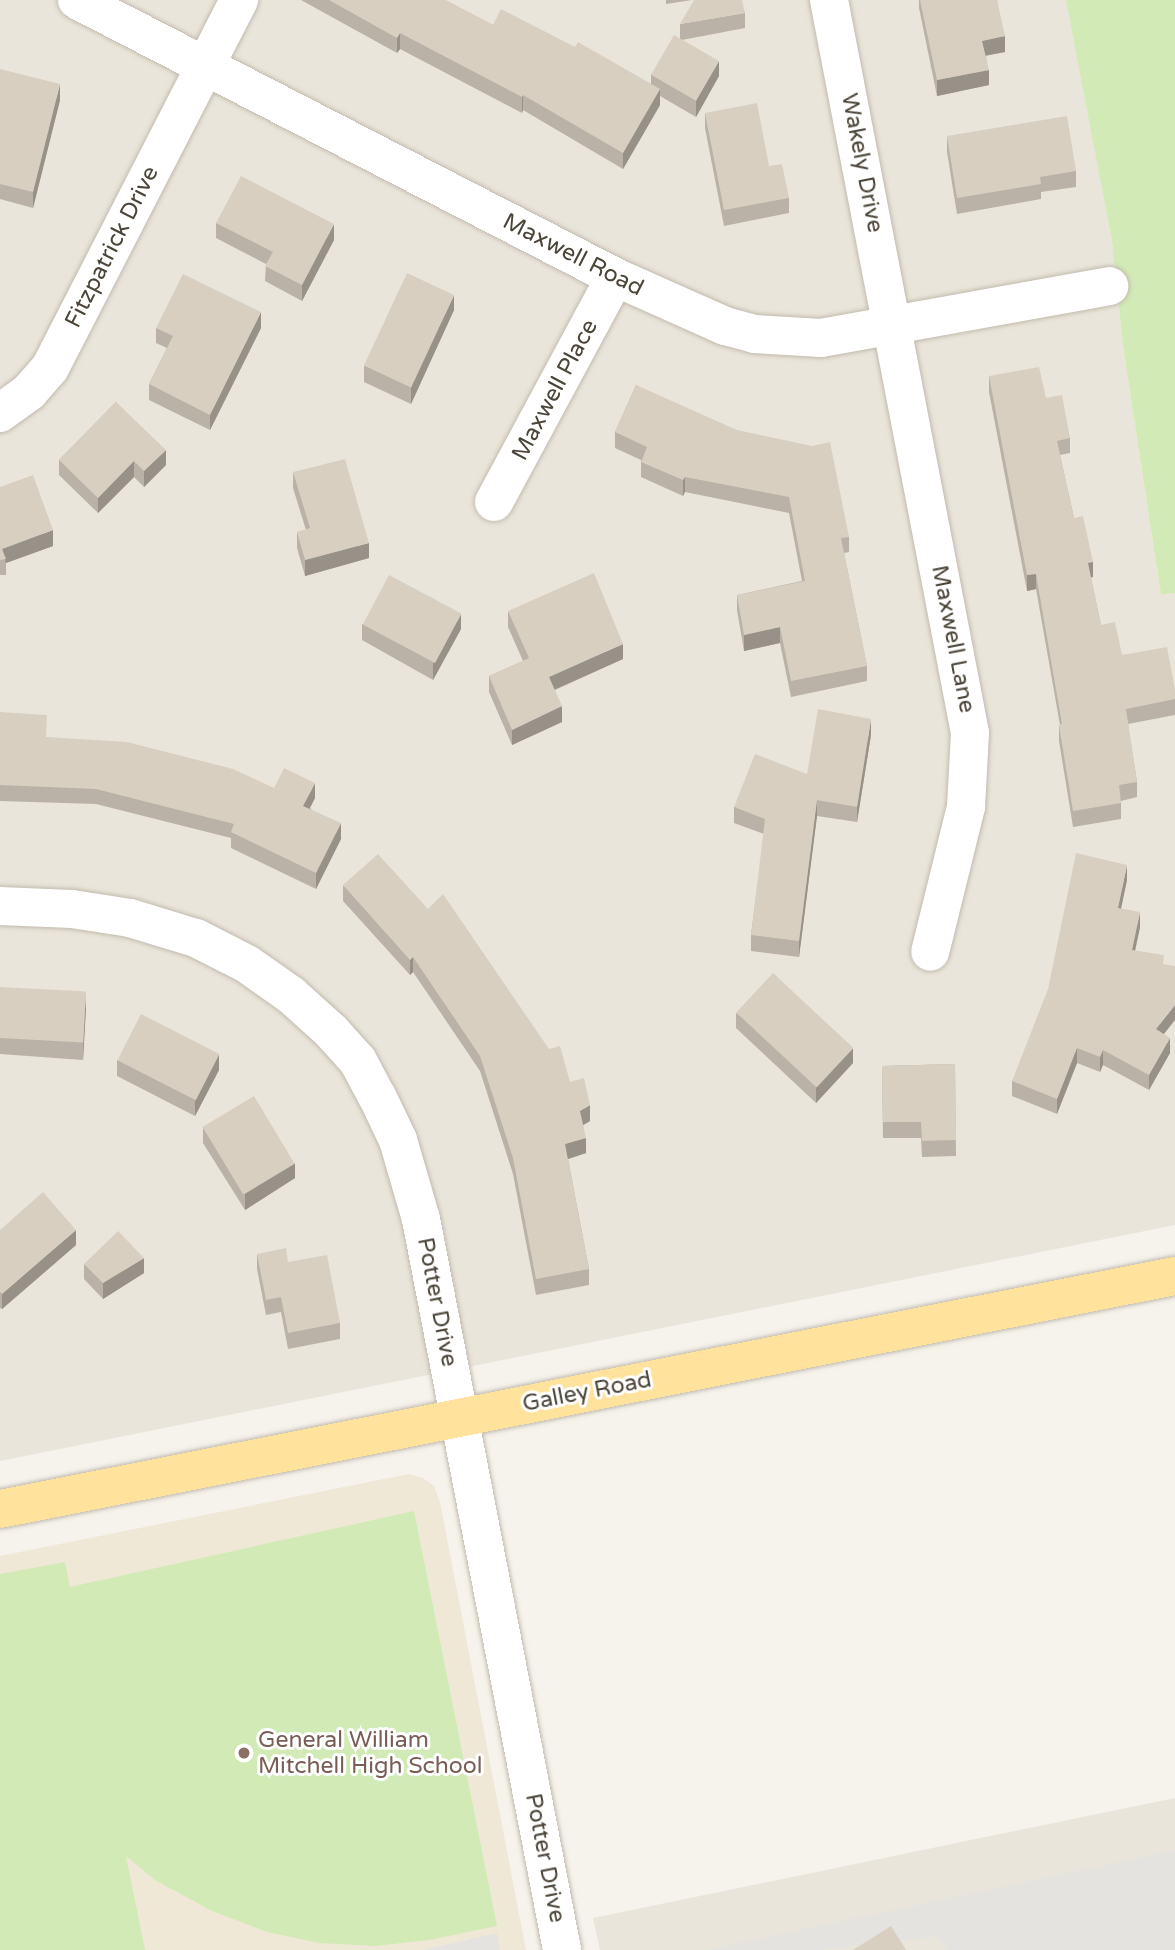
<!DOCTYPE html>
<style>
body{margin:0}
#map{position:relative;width:1175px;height:1950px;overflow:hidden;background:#f6f3ec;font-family:"Varela Round",sans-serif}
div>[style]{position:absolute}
.residential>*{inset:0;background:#eae5da}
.education>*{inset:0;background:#efe8d6}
.green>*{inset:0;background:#d2eab5}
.parking>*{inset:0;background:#e5e3e0}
.roads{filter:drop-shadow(0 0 2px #c2bbae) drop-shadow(0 0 2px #c2bbae)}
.minor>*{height:38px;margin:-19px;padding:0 19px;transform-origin:19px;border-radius:19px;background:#fff}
.major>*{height:38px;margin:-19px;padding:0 19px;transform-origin:19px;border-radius:19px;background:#ffe39c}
.wall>*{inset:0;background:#bab2a6}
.shaded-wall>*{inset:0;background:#979187;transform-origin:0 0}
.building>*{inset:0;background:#d8cfc1;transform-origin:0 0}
.dots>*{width:19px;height:19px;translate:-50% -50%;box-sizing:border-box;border:4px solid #fff;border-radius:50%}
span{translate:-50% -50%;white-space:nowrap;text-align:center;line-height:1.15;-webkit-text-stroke:6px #fff;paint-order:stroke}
.street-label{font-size:23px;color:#4b4439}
.education-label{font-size:23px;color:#785e54}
.left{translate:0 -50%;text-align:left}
</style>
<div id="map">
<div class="residential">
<i style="clip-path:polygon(0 0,1067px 0,1112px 241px,1123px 346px,1161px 595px,1175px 593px,1175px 1225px,0 1461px)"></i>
<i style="clip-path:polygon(1175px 1798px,1175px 1950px,600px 1950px,593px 1918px)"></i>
</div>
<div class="education">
<i style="clip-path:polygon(409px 1474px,423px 1478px,434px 1486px,440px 1502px,526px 1950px,0 1950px,0 1556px)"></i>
</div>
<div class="green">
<i style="clip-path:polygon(1066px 0,1175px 0,1175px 593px,1161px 595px,1123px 346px,1112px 241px)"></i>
<i style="clip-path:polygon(414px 1511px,497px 1926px,429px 1940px,375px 1946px,319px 1943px,267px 1932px,212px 1911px,155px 1880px,126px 1856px,145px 1950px,0 1950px,0 1574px,65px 1562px,70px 1587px)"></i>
</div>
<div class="parking">
<i style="clip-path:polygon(1175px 1850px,1175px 1950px,947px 1950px,937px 1936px,819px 1950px,706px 1950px)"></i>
<i style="clip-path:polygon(497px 1933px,500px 1950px,423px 1950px)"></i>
</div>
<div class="roads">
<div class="minor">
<i style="left:77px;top:0;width:605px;rotate:27.24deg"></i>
<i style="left:615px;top:277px;width:120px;rotate:24deg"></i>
<i style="left:725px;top:326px;width:30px;rotate:15deg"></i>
<i style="left:754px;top:334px;width:67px;rotate:3.4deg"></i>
<i style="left:821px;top:338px;width:293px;rotate:-10.2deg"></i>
<i style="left:829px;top:0;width:746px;rotate:79.11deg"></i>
<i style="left:970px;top:733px;width:74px;rotate:93.1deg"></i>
<i style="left:966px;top:807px;width:149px;rotate:103.9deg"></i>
<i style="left:0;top:413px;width:36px;rotate:-36deg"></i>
<i style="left:29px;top:392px;width:32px;rotate:-49deg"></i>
<i style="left:50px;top:368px;width:414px;rotate:-62.8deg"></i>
<i style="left:494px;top:502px;width:255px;rotate:-61.7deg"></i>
<i style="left:0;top:906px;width:72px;rotate:2.4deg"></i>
<i style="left:72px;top:909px;width:59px;rotate:8.8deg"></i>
<i style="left:130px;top:918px;width:69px;rotate:16.9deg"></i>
<i style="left:196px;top:938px;width:57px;rotate:27deg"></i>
<i style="left:247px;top:964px;width:54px;rotate:35.2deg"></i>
<i style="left:291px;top:995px;width:54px;rotate:42deg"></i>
<i style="left:331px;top:1031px;width:40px;rotate:48deg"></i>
<i style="left:358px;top:1061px;width:40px;rotate:62deg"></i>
<i style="left:377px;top:1096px;width:49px;rotate:64.5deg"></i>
<i style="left:398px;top:1140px;width:82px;rotate:73.8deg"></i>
<i style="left:421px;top:1219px;width:744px;rotate:79.08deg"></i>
</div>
<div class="major">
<i style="left:0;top:1509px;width:1198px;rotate:-11.22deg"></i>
</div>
</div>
<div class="wall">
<i style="clip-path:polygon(301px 0,445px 0,493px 25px,651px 84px,651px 75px,680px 39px,680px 24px,745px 13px,745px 28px,682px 40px,719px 76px,696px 117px,660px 96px,660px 105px,623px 169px,523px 110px,522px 113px,400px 49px,397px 53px)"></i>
<i style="clip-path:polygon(666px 0,692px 0,666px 4px)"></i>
<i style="clip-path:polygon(919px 0,997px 0,1005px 52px,986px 56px,989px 85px,937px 96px,919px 8px)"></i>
<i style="clip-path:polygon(0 69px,60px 100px,33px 208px,0 199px)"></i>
<i style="clip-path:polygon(705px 113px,769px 166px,789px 198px,789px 213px,724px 226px,705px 128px)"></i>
<i style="clip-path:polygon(947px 136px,1076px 171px,1076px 187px,1041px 192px,1041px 199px,957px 214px,947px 152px)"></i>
<i style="clip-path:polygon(216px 223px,334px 240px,302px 301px,265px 281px,266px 264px,216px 238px)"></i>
<i style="clip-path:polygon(454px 310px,411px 404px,364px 382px,364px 366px)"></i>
<i style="clip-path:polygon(156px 328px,261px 328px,210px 430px,149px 400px,149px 384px,167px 348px,156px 343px)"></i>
<i style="clip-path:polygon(989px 376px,1046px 398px,1070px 438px,1070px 453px,1060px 455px,1074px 518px,1093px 577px,1091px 578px,1101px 625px,1122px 655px,1175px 690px,1175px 715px,1128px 724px,1137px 782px,1137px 797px,1121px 801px,1121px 819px,1073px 827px,1059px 741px,1059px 725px,1060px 725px,1036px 589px,1027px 591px,989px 392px)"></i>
<i style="clip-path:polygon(636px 385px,849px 537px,849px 552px,844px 553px,867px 666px,867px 681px,791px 697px,780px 643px,744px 651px,737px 610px,737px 595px,802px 581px,789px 513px,685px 492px,683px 496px,641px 477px,641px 460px,615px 448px,615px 432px)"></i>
<i style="clip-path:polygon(116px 402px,166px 465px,144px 487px,134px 477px,98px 513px,59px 475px,59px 460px)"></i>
<i style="clip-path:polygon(293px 472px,369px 558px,305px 576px,297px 548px,297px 532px,306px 530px,293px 488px)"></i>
<i style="clip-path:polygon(0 487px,53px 546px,6px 563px,6px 575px,0 575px)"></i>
<i style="clip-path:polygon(508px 611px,623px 659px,555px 690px,562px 722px,512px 745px,489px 692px,489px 676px,523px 661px,508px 627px)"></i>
<i style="clip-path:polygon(362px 624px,461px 629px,433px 680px,362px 640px)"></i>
<i style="clip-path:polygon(0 712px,46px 737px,274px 788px,315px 798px,310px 808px,341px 839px,316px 889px,231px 848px,231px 838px,96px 804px,0 801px)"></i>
<i style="clip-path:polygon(871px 735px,857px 822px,817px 816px,799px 957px,751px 951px,751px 935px,764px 834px,734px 823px,734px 807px,807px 774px)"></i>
<i style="clip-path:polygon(1127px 880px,1121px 908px,1140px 927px,1135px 951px,1170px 1053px,1149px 1090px,1103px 1065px,1100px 1072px,1077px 1063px,1057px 1114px,1012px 1096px,1012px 1081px)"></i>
<i style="clip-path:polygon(343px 885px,570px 1082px,590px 1121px,583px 1125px,586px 1153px,568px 1159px,589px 1269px,589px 1285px,536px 1295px,513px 1174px,480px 1071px,413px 972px,410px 975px,343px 901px)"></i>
<i style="clip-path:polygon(0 987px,86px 1008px,83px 1060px,0 1054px)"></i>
<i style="clip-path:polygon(736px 1013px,853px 1063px,816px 1103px,736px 1028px)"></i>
<i style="clip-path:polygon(117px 1060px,219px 1070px,195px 1116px,117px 1076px)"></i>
<i style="clip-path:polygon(955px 1064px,956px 1156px,922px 1157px,921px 1138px,883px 1138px,882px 1066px)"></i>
<i style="clip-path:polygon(203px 1128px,295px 1178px,245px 1210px,203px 1143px)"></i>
<i style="clip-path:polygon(0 1230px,76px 1245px,2px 1309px,0 1308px)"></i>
<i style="clip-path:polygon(257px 1254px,288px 1262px,340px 1323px,340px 1339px,288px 1349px,281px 1312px,266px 1315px,257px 1269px)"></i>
<i style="clip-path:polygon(84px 1264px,144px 1273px,103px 1299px,84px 1279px)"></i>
</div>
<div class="shaded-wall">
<i style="clip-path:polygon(400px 33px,400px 49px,397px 53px,397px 38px)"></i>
<i style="clip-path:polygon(1005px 36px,1005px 52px,982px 56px,982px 41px)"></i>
<i style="clip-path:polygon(719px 61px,719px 76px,696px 117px,696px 101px)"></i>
<i style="clip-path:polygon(989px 70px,989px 85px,937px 96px,937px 80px)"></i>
<i style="clip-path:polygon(60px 84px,60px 100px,33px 208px,33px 192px)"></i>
<i style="clip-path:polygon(660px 89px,660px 105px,623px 169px,623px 153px)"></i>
<i style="clip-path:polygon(523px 95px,523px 110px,522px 113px,522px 97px)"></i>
<i style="clip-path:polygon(334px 224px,334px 240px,302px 301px,302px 285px)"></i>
<i style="clip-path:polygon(454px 295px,454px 310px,411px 404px,411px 388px)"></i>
<i style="clip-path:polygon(261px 312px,261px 328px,210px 430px,210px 415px)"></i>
<i style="clip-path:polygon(166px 450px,166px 465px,144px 487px,144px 471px)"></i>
<i style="clip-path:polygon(134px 461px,134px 477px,98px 513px,98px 498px)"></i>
<i style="clip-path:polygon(685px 477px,685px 492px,683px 496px,683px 480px)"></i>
<i style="clip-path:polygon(53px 530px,53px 546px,6px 563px,2px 549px)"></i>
<i style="clip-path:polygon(369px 543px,369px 558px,305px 576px,305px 560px)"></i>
<i style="left:1093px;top:562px;width:15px;height:5px;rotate:90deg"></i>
<i style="clip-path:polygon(1036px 574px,1036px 589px,1027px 591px,1027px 575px)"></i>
<i style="clip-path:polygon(461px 614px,461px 629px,433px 680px,433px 664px)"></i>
<i style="clip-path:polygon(780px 627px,780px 643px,744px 651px,744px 635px)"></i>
<i style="clip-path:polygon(623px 644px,623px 659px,549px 692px,549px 677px)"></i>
<i style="clip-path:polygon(562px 706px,562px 722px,512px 745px,512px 730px)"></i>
<i style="clip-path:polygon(871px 719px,871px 735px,857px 822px,857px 807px)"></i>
<i style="clip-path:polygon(315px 783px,315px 798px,303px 821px,303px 806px)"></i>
<i style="clip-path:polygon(817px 800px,817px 816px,799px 957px,799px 941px)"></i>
<i style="clip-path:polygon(341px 823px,341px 839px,316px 889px,316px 873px)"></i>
<i style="clip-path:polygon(1127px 865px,1127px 880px,1118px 923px,1118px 908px)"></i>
<i style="clip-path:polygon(1140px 912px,1140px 927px,1132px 965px,1132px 950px)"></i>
<i style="clip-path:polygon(413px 957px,413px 972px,410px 975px,410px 960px)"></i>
<i style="clip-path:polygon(86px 992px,86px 1008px,83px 1060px,83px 1045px)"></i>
<i style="clip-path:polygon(1175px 1005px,1175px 1020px,1156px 1044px,1156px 1029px)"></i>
<i style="clip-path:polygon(1170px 1038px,1170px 1053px,1149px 1090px,1149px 1075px)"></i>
<i style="clip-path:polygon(853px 1048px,853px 1063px,816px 1103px,816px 1087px)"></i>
<i style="clip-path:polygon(1077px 1048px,1077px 1063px,1057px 1114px,1057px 1099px)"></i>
<i style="clip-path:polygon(1103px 1050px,1103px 1065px,1100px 1072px,1100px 1057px)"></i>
<i style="clip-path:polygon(219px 1054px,219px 1070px,195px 1116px,195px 1101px)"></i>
<i style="clip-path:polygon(590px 1105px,590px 1121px,580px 1127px,580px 1111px)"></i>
<i style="clip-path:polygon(586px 1138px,586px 1153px,565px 1160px,565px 1144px)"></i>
<i style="clip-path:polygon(295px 1163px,295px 1178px,245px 1210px,245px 1194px)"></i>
<i style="clip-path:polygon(76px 1230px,76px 1245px,2px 1309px,2px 1294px)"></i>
<i style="clip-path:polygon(144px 1258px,144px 1273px,103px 1299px,103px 1283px)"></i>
</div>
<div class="building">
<i style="clip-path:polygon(329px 0,445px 0,493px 25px,501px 9px,575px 47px,578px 42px,660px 89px,623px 153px,523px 95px,522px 97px,400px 33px,397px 38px)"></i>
<i style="clip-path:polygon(694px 0,742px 0,745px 13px,680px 24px)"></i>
<i style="clip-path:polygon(920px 0,997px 0,1005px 36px,982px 41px,989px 70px,937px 80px)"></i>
<i style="left:674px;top:35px;width:52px;height:46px;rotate:30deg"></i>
<i style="clip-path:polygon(0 69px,60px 84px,33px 192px,0 184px)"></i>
<i style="clip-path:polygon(757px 103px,769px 166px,782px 164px,789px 198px,724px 210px,705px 113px)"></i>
<i style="clip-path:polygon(1067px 116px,1076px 171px,1040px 177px,1041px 184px,957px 198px,947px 136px)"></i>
<i style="clip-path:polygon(241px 176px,334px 224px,302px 285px,265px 266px,273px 252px,216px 223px)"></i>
<i style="left:407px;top:273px;width:52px;height:102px;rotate:25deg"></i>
<i style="clip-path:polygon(183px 274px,261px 312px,210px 415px,149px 384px,173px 336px,156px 328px)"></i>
<i style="clip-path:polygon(1039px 367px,1046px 398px,1062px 395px,1070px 438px,1057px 441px,1074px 518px,1083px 516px,1093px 562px,1088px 563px,1101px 625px,1115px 622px,1122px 655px,1167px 647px,1175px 690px,1175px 699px,1126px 709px,1137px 782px,1119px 785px,1121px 803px,1073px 811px,1059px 725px,1062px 724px,1036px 574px,1027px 575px,989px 376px)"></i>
<i style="clip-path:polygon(636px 385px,737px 430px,812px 446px,830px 442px,849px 537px,841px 538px,867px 666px,791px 681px,780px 627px,744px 635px,737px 595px,805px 581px,789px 497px,685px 477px,683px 480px,641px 462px,647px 447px,615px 432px)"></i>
<i style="clip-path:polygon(116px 402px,166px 450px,144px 471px,134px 461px,98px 498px,59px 460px)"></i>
<i style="clip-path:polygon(345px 459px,369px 543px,305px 560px,297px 532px,310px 528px,293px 472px)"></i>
<i style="clip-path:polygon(33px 475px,53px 530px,2px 549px,6px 559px,0 560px,0 487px)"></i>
<i style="clip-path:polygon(594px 573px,623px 644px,549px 677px,562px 706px,512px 730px,489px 676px,529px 658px,508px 611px)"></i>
<i style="left:389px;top:575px;width:82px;height:56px;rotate:28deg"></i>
<i style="clip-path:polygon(818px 709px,871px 719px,857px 807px,817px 800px,799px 941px,751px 935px,765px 819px,734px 807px,755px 754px,807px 774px)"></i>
<i style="clip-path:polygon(0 712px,47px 715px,46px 737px,127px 742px,233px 769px,274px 788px,284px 768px,315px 783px,303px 806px,341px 823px,316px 873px,231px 832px,234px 824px,96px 789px,0 785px)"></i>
<i style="clip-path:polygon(1076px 853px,1127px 865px,1118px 908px,1140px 912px,1132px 950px,1164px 955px,1163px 964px,1175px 966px,1175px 1005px,1156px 1029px,1170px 1038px,1149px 1075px,1103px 1050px,1100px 1057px,1077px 1048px,1057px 1099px,1012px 1081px,1048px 989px)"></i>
<i style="clip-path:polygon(378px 854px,428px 909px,443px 894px,549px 1049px,560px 1046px,570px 1082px,584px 1078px,590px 1105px,580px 1111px,586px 1138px,565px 1144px,589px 1269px,536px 1279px,513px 1158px,480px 1056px,413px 957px,410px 960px,343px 885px)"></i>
<i style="left:773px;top:973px;width:110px;height:54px;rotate:43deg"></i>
<i style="left:0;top:987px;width:86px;height:51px;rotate:3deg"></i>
<i style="left:141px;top:1014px;width:88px;height:52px;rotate:27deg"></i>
<i style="clip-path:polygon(955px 1064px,956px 1140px,922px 1141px,921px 1122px,883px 1122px,882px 1066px)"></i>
<i style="left:254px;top:1096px;width:79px;height:60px;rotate:59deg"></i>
<i style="clip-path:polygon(43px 1192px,76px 1230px,2px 1294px,0 1292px,0 1230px)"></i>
<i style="clip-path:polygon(118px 1231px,144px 1258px,103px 1283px,84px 1264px)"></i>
<i style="clip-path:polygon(286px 1248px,288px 1262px,327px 1255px,340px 1323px,288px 1333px,281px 1297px,266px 1300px,257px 1254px)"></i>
<i style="clip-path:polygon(891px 1926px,906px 1950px,853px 1950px)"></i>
</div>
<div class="dots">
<i style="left:244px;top:1753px;background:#8d6e63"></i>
</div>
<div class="street-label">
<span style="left:862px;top:163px;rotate:79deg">Wakely Drive</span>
<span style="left:112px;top:247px;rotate:-63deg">Fitzpatrick Drive</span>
<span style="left:573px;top:255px;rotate:27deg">Maxwell Road</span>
<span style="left:555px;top:390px;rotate:-62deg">Maxwell Place</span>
<span style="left:953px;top:639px;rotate:79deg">Maxwell Lane</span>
<span style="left:437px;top:1302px;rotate:79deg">Potter Drive</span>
<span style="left:587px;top:1392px;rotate:-11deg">Galley Road</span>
<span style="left:545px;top:1858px;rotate:79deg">Potter Drive</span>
</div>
<div class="education-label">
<span class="left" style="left:258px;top:1753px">General William<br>Mitchell High School</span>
</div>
</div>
